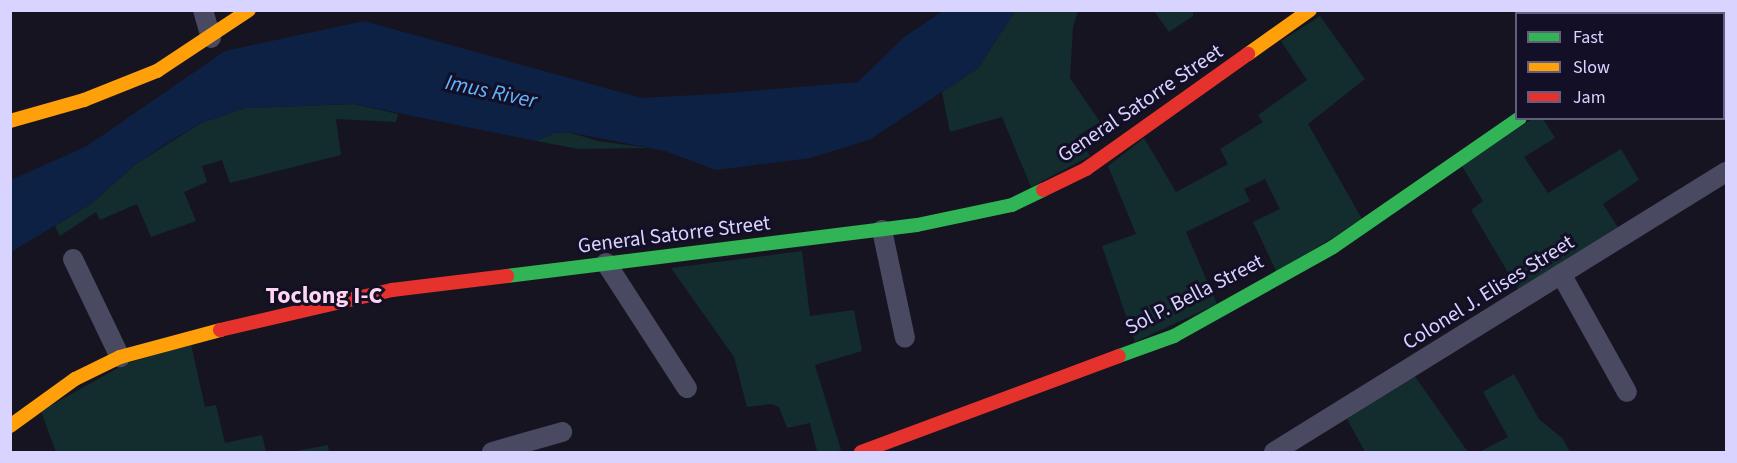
<!DOCTYPE html>
<style>
body{margin:0}
#map{position:relative;width:1737px;height:463px;overflow:hidden;background:#161421;font-family:"Source Sans 3",sans-serif}
div>[style]{position:absolute}
.green>*{inset:0;background:#132c2d}
.water>*{inset:0;background:#0d2144}
.street>*{height:20px;margin:-10px;padding:0 10px;transform-origin:10px;border-radius:10px;background:#4a4962}
.fast>*{height:14px;margin:-7px;padding:0 7px;transform-origin:7px;border-radius:7px;background:#30b455}
.slow>*{height:14px;margin:-7px;padding:0 7px;transform-origin:7px;border-radius:7px;background:#ff9f0a}
.jam>*{height:14px;margin:-7px;padding:0 7px;transform-origin:7px;border-radius:7px;background:#e5322d}
span{translate:-50% -50%;white-space:nowrap;text-align:center;line-height:1.15;-webkit-text-stroke:6px #130f26;paint-order:stroke}
.street-label{font-size:21px;color:#d9d4ff}
.water-label{font-size:22px;color:#62b6ff;font-style:italic}
.quarter-label{font-size:24px;color:#ffd6f0;font-weight:700}
.frame{position:absolute;inset:0;border:12px solid #d9d4ff;pointer-events:none}
.legend{position:absolute;left:1515px;top:12px;width:210px;height:108px;box-sizing:border-box;background:#130f26;border:2px solid #625e7d;margin:0;padding:8px 10px;list-style:none;font-size:18px;color:#d9d4ff}
.legend li{display:flex;align-items:center;gap:12px;height:30px}
.legend b{width:30px;border:2px solid #625e7d}
</style>
<div id="map">
<div class="green">
<i style="clip-path:polygon(1015px 11px,1078px 11px,1073px 27px,1070px 78px,1100px 122px,1078px 136px,1090px 156px,1031px 187px,1002px 117px,950px 132px,942px 92px,978px 68px)"></i>
<i style="clip-path:polygon(1154px 11px,1193px 11px,1193px 16px,1169px 32px)"></i>
<i style="clip-path:polygon(1320px 16px,1365px 79px,1308px 124px,1362px 219px,1277px 273px,1253px 222px,1280px 209px,1265px 179px,1244px 189px,1250px 201px,1186px 232px,1217px 304px,1135px 342px,1102px 246px,1136px 234px,1108px 166px,1144px 138px,1176px 192px,1228px 164px,1220px 149px,1263px 122px,1258px 115px,1307px 80px,1281px 41px)"></i>
<i style="clip-path:polygon(354px 104px,398px 114px,396px 122px,336px 119px,341px 155px,230px 183px,222px 160px,202px 166px,207px 182px,184px 192px,196px 221px,151px 237px,137px 204px,100px 220px,96px 212px,60px 236px,55px 226px,92px 203px,136px 164px,201px 123px,245px 108px)"></i>
<i style="clip-path:polygon(1532px 119px,1543px 119px,1555px 138px,1524px 157px,1548px 193px,1621px 149px,1639px 180px,1603px 204px,1619px 229px,1519px 291px,1471px 210px,1483px 201px,1462px 166px)"></i>
<i style="clip-path:polygon(568px 132px,598px 141px,650px 148px,579px 149px,536px 141px,554px 133px)"></i>
<i style="clip-path:polygon(802px 251px,810px 316px,854px 310px,862px 351px,815px 365px,841px 450px,833px 452px,817px 452px,810px 423px,787px 428px,779px 407px,771px 404px,747px 407px,734px 357px,671px 268px)"></i>
<i style="clip-path:polygon(191px 344px,205px 407px,216px 405px,225px 443px,262px 435px,266px 452px,56px 452px,41px 411px,125px 364px)"></i>
<i style="clip-path:polygon(1514px 374px,1539px 419px,1563px 439px,1570px 452px,1479px 452px,1508px 437px,1483px 392px)"></i>
<i style="clip-path:polygon(1414px 375px,1428px 395px,1468px 452px,1365px 452px,1347px 419px)"></i>
<i style="clip-path:polygon(328px 445px,329px 452px,291px 452px)"></i>
</div>
<div class="water">
<i style="clip-path:polygon(943px 11px,1015px 11px,978px 68px,869px 140px,810px 158px,716px 170px,665px 151px,568px 132px,554px 133px,536px 141px,354px 104px,245px 108px,201px 123px,167px 143px,136px 164px,92px 203px,11px 252px,11px 180px,87px 146px,225px 51px,364px 21px,641px 98px,715px 94px,858px 82px,904px 37px)"></i>
</div>
<div class="street">
<i style="left:203px;top:10px;width:29px;rotate:74deg"></i>
<i style="left:1700px;top:14px;width:6px;rotate:-39deg"></i>
<i style="left:882px;top:230px;width:110px;rotate:78deg"></i>
<i style="left:73px;top:259px;width:109px;rotate:64.4deg"></i>
<i style="left:606px;top:263px;width:149px;rotate:57.1deg"></i>
<i style="left:1561px;top:274px;width:135px;rotate:60.8deg"></i>
<i style="left:492px;top:452px;width:73px;rotate:-15.9deg"></i>
<i style="left:1274px;top:452px;width:532px;rotate:-31.78deg"></i>
</div>
<div class="fast">
<i style="left:507px;top:276px;width:413px;rotate:-7.1deg"></i>
<i style="left:917px;top:225px;width:97px;rotate:-11.9deg"></i>
<i style="left:1012px;top:205px;width:34px;rotate:-26deg"></i>
<i style="left:1119px;top:356px;width:59px;rotate:-20deg"></i>
<i style="left:1174px;top:336px;width:182px;rotate:-29.2deg"></i>
<i style="left:1333px;top:247px;width:227px;rotate:-34.6deg"></i>
</div>
<div class="slow">
<i style="left:1248px;top:54px;width:76px;rotate:-35.4deg"></i>
<i style="left:10px;top:121px;width:77px;rotate:-15.8deg"></i>
<i style="left:84px;top:100px;width:79px;rotate:-21.7deg"></i>
<i style="left:157px;top:71px;width:110px;rotate:-33.5deg"></i>
<i style="left:10px;top:426px;width:80px;rotate:-35.9deg"></i>
<i style="left:75px;top:379px;width:50px;rotate:-26.1deg"></i>
<i style="left:120px;top:357px;width:104px;rotate:-15.1deg"></i>
</div>
<div class="jam">
<i style="left:1043px;top:190px;width:48px;rotate:-26deg"></i>
<i style="left:1086px;top:169px;width:199px;rotate:-35.4deg"></i>
<i style="left:220px;top:330px;width:177px;rotate:-13.1deg"></i>
<i style="left:392px;top:290px;width:116px;rotate:-6.9deg"></i>
<i style="left:861px;top:452px;width:275px;rotate:-20.4deg"></i>
</div>
<div class="street-label">
<span style="left:1140px;top:103px;rotate:-34deg">General Satorre Street</span>
<span style="left:674px;top:234px;rotate:-7deg">General Satorre Street</span>
<span style="left:1488px;top:292px;rotate:-32deg">Colonel J. Elises Street</span>
<span style="left:1194px;top:294px;rotate:-27deg">Sol P. Bella Street</span>
</div>
<div class="water-label">
<span style="left:491px;top:92px;rotate:12deg">Imus River</span>
</div>
<div class="quarter-label">
<span style="left:324px;top:296px">Toclong I-C</span>
</div>
<div class="frame"></div>
<ul class="legend">
<li><b style="height:8px;background:#30b455"></b>Fast</li>
<li><b style="height:8px;background:#ff9f0a"></b>Slow</li>
<li><b style="height:8px;background:#e5322d"></b>Jam</li>
</ul>
</div>
